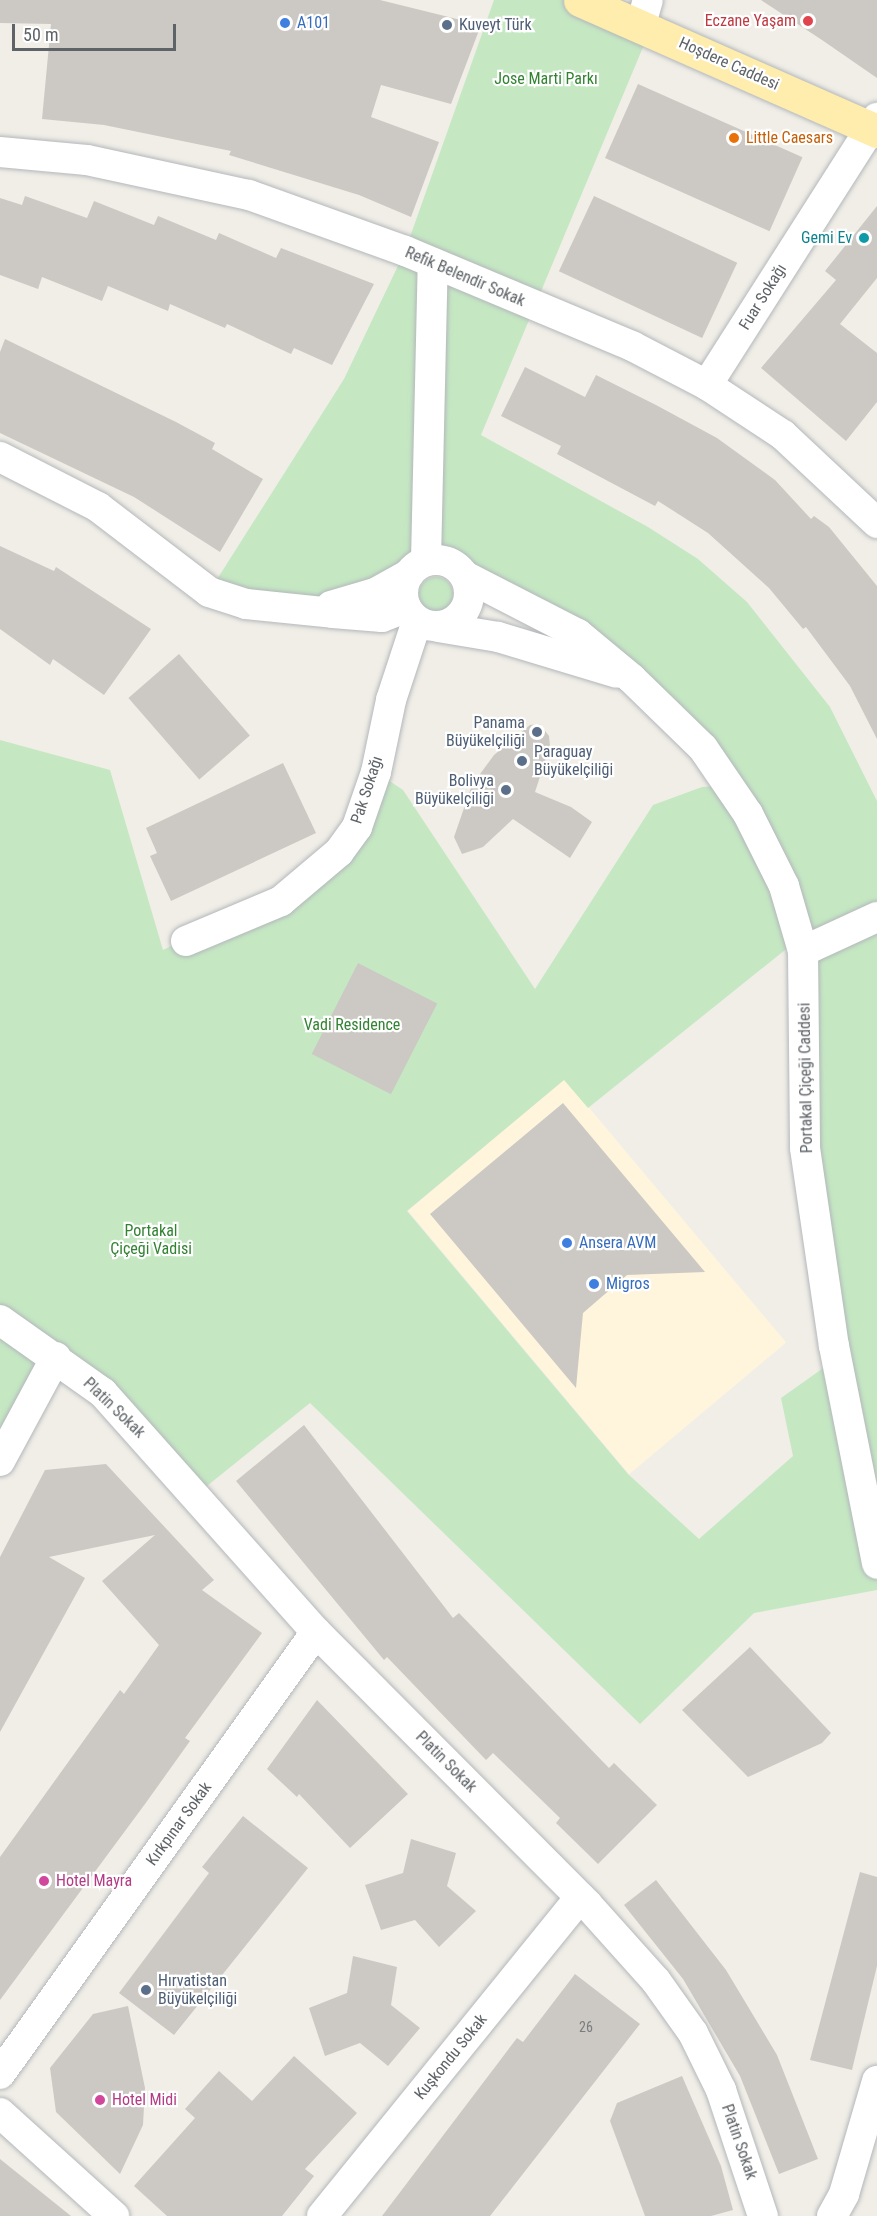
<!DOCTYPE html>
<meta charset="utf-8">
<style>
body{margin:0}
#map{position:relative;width:877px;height:2216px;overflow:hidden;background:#f0eee7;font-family:"Roboto Condensed",sans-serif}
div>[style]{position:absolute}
.commercial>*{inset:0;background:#fff5dd;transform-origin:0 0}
.green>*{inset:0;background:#c5e8c3}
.round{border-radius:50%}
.building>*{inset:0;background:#ccc9c4;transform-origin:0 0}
.roads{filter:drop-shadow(0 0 2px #b4b7bb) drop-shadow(0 0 2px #b4b7bb)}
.minor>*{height:30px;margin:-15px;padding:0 15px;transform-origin:15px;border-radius:15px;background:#fff}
.minor>.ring{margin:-15px;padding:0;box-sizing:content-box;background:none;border:30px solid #fff;border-radius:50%}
.major>*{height:33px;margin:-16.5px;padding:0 16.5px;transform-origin:16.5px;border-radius:16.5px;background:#ffedad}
.dots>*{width:16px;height:16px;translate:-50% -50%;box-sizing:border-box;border:3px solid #fff;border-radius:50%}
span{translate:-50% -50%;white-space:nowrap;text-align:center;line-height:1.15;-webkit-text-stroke:4.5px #fff;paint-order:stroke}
.number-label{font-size:14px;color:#7a7c7e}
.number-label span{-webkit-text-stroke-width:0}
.health-label{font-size:16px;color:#be3a42}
.right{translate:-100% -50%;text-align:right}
.shop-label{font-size:16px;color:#366cbe}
.left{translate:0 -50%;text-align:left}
.service-label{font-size:16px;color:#4e5e75}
.street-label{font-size:16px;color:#5e6367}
.park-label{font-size:16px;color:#328232}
.food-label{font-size:16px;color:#c56008}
.culture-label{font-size:16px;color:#0d838f}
.hotel-label{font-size:16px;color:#b23c85}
.scale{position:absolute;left:12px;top:24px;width:164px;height:27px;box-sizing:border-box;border:3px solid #5e6367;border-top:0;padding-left:8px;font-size:18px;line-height:21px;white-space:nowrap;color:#5e6367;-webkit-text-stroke:4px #fff;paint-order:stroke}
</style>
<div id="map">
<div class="commercial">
<i style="left:565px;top:1079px;width:344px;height:205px;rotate:50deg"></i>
</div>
<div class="green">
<i style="clip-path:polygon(evenodd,494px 0,580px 0,651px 28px,481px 435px,648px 527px,698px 559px,747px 602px,830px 707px,877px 801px,877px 1590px,754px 1613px,640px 1724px,310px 1403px,197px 1494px,56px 1357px,0 1461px,0 740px,110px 770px,163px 950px,316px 875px,376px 772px,403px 790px,535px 989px,653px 805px,702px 787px,731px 785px,690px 731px,448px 562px,437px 560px,343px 603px,209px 592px,344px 379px,405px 251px,494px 0,800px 938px,836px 1359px,781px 1398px,793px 1456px,699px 1539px,628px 1474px,407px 1211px,564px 1080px,588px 1108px,800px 938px)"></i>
<i class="round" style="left:419px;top:577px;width:34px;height:34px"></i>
</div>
<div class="building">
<i style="clip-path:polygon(0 0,380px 0,481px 25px,451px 104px,381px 85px,371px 117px,439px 142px,411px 217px,359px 195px,229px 155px,231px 151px,104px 125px,42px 119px,51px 24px,0 23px)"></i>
<i style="clip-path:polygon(761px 0,877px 0,877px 78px,822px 40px)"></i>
<i style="left:638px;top:84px;width:180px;height:81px;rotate:24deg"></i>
<i style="clip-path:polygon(25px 196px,87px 218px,94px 201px,154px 225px,158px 216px,216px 240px,219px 233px,276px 258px,281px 248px,374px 284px,332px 365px,294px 348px,291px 354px,227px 324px,225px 328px,170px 304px,168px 311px,108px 286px,102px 301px,42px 277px,38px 289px,0 275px,0 198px,22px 205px)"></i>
<i style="left:594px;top:196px;width:158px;height:83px;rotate:25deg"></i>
<i style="clip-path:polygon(877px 206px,877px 278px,840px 324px,877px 353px,877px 402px,846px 441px,761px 368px,836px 280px,825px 271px)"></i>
<i style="clip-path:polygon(5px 339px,176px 422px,215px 443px,212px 449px,263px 479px,220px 552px,134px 497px,0 433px,0 352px)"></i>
<i style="clip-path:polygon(525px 367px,585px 397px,596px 375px,656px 405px,717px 438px,775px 480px,811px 519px,814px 516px,829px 527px,877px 586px,877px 739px,850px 686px,806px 627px,803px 629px,769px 588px,708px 533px,658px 501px,655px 506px,557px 454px,561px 446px,501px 416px)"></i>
<i style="clip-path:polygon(0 546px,54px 571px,56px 567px,151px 629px,104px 695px,53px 659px,50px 665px,0 629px)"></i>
<i style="left:179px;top:654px;width:108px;height:67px;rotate:49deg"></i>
<i style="clip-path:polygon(540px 724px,549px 736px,550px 746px,535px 792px,571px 807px,592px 822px,570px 858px,513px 819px,483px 847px,462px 854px,454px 837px,472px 785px,494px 755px,530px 725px)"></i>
<i style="clip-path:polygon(283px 763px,316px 833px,171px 901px,150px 856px,157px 853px,146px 828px)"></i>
<i style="left:358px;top:963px;width:89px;height:102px;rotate:27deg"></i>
<i style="clip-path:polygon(563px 1103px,705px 1272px,627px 1275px,583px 1313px,576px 1388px,430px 1214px)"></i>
<i style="clip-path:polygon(304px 1425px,453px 1618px,459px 1613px,609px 1768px,614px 1763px,657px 1805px,598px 1864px,556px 1823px,560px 1818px,493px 1753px,486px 1760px,387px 1657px,384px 1660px,236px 1481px)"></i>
<i style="clip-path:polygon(106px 1464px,214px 1580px,202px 1590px,262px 1633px,185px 1738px,190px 1741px,145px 1804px,0 2000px,0 1857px,120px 1690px,124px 1694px,159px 1645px,102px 1581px,155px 1535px,49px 1557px,85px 1578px,0 1732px,0 1557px,45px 1470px)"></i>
<i style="clip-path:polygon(750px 1647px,831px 1733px,822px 1743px,748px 1777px,682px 1710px)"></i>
<i style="clip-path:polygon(317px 1700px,408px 1794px,350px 1848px,299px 1794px,297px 1797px,267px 1769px)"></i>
<i style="clip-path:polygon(243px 1816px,308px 1868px,174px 2035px,119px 1993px,209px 1873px,202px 1867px)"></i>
<i style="clip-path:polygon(411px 1839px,456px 1853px,447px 1886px,476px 1911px,439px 1947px,415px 1920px,381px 1930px,365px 1885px,403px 1873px)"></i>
<i style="clip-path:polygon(860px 1872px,877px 1877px,877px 1966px,852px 2070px,810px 2060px)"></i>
<i style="clip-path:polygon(656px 1880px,726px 1970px,777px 2055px,818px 2159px,779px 2174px,740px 2076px,683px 1979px,624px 1905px)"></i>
<i style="clip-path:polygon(353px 1956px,397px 1967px,391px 2005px,420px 2028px,388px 2066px,360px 2043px,325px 2056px,309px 2008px,347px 1993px)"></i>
<i style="clip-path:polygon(575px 1974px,640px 2024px,490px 2216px,382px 2216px,517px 2038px,523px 2042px)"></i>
<i style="clip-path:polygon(128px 2006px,145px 2088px,143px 2125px,120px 2174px,56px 2112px,50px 2068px,93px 2014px)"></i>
<i style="clip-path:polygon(294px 2056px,357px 2113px,305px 2169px,314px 2176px,282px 2216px,167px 2216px,134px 2186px,195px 2118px,185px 2109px,219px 2071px,252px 2101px)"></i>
<i style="clip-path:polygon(682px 2076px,721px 2166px,733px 2210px,711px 2216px,645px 2216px,610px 2121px,617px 2103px)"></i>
<i style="clip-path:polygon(0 2159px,71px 2216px,0 2216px)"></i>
</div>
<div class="roads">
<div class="minor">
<i style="left:641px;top:24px;width:25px;rotate:-74deg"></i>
<i style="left:0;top:152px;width:87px;rotate:5.3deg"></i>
<i style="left:87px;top:160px;width:166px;rotate:12.2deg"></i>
<i style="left:249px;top:195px;width:166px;rotate:19.7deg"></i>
<i style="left:405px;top:251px;width:246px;rotate:22.7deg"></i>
<i style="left:632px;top:346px;width:85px;rotate:27.5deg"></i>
<i style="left:707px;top:385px;width:91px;rotate:33.3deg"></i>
<i style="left:783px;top:435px;width:129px;rotate:43.1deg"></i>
<i style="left:707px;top:385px;width:317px;rotate:-57.5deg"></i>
<i style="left:0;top:457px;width:110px;rotate:27deg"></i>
<i style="left:98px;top:507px;width:140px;rotate:37.4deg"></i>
<i style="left:209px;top:592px;width:39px;rotate:18deg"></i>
<i style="left:246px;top:604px;width:87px;rotate:5.9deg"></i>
<i style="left:333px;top:613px;width:49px;rotate:4.7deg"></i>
<i style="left:382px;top:617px;width:26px;rotate:-21deg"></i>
<i class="ring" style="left:403px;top:560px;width:36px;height:36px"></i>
<i style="left:426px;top:561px;width:298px;rotate:-88.7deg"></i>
<i style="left:465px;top:576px;width:127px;rotate:27.2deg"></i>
<i style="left:578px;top:634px;width:69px;rotate:39.7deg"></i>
<i style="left:631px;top:678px;width:100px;rotate:44.2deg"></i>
<i style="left:703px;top:748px;width:80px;rotate:55.7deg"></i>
<i style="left:748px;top:814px;width:80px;rotate:63.4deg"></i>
<i style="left:784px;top:886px;width:68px;rotate:73.7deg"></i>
<i style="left:803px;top:951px;width:197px;rotate:89.4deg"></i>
<i style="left:805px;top:1148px;width:200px;rotate:81.7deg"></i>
<i style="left:834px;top:1346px;width:222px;rotate:78.8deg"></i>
<i style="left:331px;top:606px;width:46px;rotate:-16.5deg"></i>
<i style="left:375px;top:593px;width:39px;rotate:-29deg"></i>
<i style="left:438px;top:627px;width:61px;rotate:9.5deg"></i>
<i style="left:498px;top:637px;width:124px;rotate:16.8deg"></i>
<i style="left:186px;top:941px;width:103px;rotate:-22.8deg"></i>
<i style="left:281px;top:901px;width:76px;rotate:-40.2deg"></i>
<i style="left:339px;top:852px;width:31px;rotate:-54deg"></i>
<i style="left:357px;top:827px;width:58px;rotate:-70.9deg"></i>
<i style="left:376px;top:772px;width:74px;rotate:-78.2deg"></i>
<i style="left:391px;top:700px;width:83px;rotate:-71.8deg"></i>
<i style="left:803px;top:951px;width:81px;rotate:-24.7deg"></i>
<i style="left:0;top:1320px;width:126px;rotate:35.3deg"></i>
<i style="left:103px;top:1393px;width:320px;rotate:48.3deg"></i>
<i style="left:316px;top:1632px;width:384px;rotate:45.1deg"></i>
<i style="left:587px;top:1904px;width:103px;rotate:48.1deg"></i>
<i style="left:656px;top:1981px;width:64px;rotate:54.6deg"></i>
<i style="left:693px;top:2033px;width:64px;rotate:63.8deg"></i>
<i style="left:721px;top:2090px;width:133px;rotate:71.6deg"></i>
<i style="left:0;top:1461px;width:118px;rotate:-61.7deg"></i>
<i style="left:0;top:2074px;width:543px;rotate:-54.44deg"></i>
<i style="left:0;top:2113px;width:154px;rotate:42.1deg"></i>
<i style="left:322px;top:2216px;width:410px;rotate:-51deg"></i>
<i style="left:832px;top:2216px;width:25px;rotate:-61deg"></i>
<i style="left:844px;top:2194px;width:118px;rotate:-73.7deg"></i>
</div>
<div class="major">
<i style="left:580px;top:0;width:325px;rotate:23.8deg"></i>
</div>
</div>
<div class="dots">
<i style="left:808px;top:21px;background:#e0444e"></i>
<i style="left:285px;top:23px;background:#3f7fe0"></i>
<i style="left:447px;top:25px;background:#5c6f8a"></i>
<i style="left:734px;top:138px;background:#e8710a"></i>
<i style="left:864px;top:238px;background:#0f9aa8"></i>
<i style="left:537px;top:732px;background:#5c6f8a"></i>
<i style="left:522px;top:761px;background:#5c6f8a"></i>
<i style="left:506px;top:790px;background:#5c6f8a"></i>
<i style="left:567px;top:1243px;background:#3f7fe0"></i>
<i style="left:594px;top:1284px;background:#3f7fe0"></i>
<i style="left:44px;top:1881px;background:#d1479c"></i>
<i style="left:146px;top:1990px;background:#5c6f8a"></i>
<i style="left:100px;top:2100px;background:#d1479c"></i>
</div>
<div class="number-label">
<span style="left:586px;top:2027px">26</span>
</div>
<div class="health-label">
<span class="right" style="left:796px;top:21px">Eczane Yaşam</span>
</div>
<div class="shop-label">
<span class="left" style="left:297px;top:23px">A101</span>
<span class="left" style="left:579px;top:1243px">Ansera AVM</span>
<span class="left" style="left:606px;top:1284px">Migros</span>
</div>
<div class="service-label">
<span class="left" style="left:459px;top:25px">Kuveyt Türk</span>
<span class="right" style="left:525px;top:732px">Panama<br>Büyükelçiliği</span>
<span class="left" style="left:534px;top:761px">Paraguay<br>Büyükelçiliği</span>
<span class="right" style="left:494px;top:790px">Bolivya<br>Büyükelçiliği</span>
<span class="left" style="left:158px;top:1990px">Hırvatistan<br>Büyükelçiliği</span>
</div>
<div class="street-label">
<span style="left:729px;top:64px;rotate:24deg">Hoşdere Caddesi</span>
<span style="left:465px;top:277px;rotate:23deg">Refik Belendir Sokak</span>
<span style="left:763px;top:297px;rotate:-58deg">Fuar Sokağı</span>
<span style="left:367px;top:790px;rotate:-72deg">Pak Sokağı</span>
<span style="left:806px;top:1078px;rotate:-91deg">Portakal Çiçeği Caddesi</span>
<span style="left:114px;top:1408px;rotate:44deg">Platin Sokak</span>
<span style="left:446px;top:1762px;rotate:45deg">Platin Sokak</span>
<span style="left:179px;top:1824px;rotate:-54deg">Kırkpınar Sokak</span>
<span style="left:451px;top:2057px;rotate:-51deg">Kuşkondu Sokak</span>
<span style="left:739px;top:2142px;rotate:71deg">Platin Sokak</span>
</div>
<div class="park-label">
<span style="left:546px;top:79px">Jose Marti Parkı</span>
<span style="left:352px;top:1025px">Vadi Residence</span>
<span style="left:151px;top:1240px">Portakal<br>Çiçeği Vadisi</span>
</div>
<div class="food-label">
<span class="left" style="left:746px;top:138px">Little Caesars</span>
</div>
<div class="culture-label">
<span class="right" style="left:852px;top:238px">Gemi Ev</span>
</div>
<div class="hotel-label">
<span class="left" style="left:56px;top:1881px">Hotel Mayra</span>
<span class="left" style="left:112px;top:2100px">Hotel Midi</span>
</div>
<div class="scale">50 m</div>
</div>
